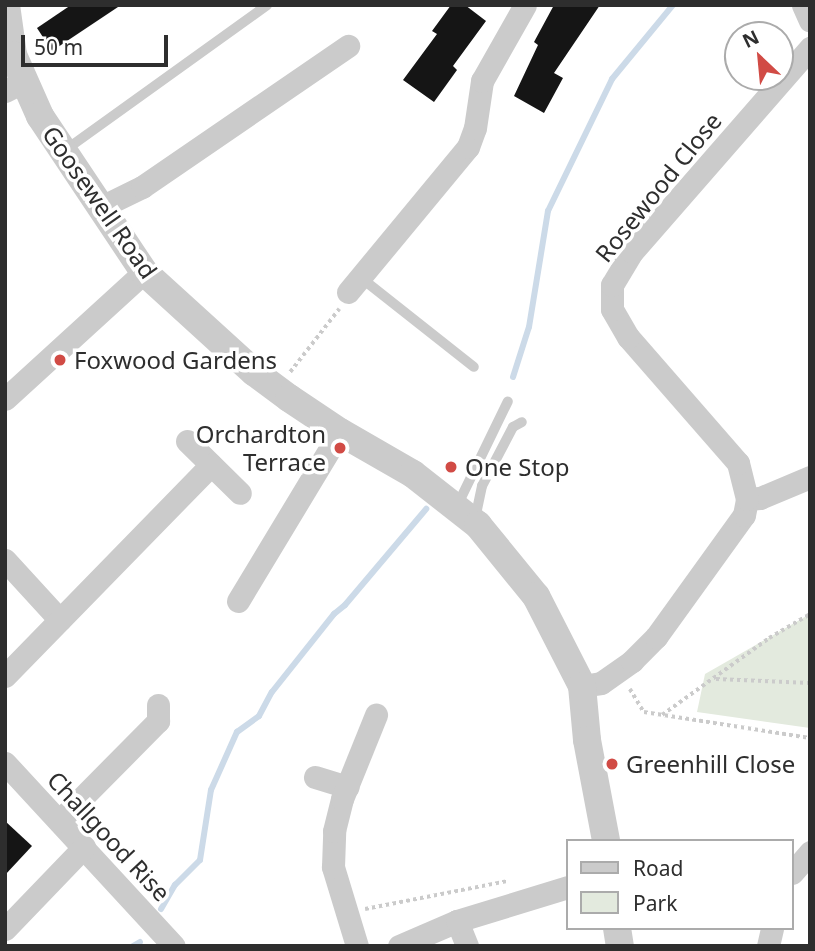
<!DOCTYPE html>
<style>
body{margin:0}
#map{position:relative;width:815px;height:951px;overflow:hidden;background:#fff;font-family:"Noto Sans",sans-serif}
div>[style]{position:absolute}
.green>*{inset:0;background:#e3eade}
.stream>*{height:6px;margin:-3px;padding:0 3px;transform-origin:3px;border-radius:3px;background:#ccdae8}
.building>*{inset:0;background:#151515}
.path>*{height:3.5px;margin-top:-1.75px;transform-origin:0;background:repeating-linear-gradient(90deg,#cbcbcb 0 3.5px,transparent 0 7px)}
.service>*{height:10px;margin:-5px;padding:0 5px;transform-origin:5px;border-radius:5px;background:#cbcbcb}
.minor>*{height:23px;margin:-11.5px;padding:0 11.5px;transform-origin:11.5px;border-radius:11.5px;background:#cbcbcb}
.tertiary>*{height:28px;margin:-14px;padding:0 14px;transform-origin:14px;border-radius:14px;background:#cbcbcb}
.dots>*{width:19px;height:19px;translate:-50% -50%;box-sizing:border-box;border:4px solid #fff;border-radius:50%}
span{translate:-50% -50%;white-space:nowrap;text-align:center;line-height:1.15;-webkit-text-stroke:7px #fff;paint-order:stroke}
.street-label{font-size:24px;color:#2e2e2e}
.poi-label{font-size:24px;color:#2e2e2e}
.left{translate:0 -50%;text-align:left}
.right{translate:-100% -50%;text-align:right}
.frame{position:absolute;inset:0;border:7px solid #2e2e2e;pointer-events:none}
.legend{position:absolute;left:566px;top:839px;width:228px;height:91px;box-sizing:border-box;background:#fff;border:2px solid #ababab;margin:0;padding:9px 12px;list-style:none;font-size:21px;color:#2e2e2e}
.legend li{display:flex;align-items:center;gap:14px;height:35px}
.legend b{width:35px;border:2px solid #ababab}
.north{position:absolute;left:724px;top:21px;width:70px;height:70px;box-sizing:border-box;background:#fff;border:2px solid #ababab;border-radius:50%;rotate:334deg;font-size:19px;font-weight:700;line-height:28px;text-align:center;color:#2e2e2e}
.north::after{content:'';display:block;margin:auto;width:24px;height:32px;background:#d14b45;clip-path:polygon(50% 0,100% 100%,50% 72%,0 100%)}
.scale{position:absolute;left:21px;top:35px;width:147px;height:32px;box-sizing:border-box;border:4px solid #2e2e2e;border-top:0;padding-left:9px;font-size:21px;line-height:24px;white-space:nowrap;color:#2e2e2e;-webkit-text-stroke:5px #fff;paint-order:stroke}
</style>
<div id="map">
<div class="green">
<i style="clip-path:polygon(810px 614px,810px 728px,697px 712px,705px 674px)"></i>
</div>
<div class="stream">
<i style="left:513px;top:377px;width:52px;rotate:-72.3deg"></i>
<i style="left:529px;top:327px;width:118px;rotate:-80.7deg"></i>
<i style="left:548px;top:211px;width:147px;rotate:-64.1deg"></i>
<i style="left:612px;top:79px;width:96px;rotate:-50.5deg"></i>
<i style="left:161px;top:909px;width:28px;rotate:-60deg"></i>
<i style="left:175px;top:885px;width:35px;rotate:-45deg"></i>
<i style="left:200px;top:860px;width:71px;rotate:-81.1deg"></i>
<i style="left:211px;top:790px;width:64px;rotate:-65.9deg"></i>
<i style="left:237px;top:732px;width:27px;rotate:-36deg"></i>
<i style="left:259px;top:716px;width:27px;rotate:-62deg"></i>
<i style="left:272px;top:692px;width:100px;rotate:-51.5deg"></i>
<i style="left:334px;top:614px;width:14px;rotate:-39deg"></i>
<i style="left:345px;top:605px;width:126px;rotate:-49.8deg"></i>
<i style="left:133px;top:946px;width:8px;rotate:-30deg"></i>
</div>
<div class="building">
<i style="clip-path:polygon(71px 5px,121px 5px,52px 51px,37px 28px)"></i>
<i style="clip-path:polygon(451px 5px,465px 5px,486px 21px,453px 66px,457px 70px,434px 102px,403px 80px,437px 34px,432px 31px)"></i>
<i style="clip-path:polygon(554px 5px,600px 5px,554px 73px,563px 78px,544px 113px,514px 96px,538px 45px,534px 42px)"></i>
<i style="clip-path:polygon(5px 821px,32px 846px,5px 875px)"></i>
</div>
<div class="path">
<i style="left:290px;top:372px;width:80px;rotate:-52.1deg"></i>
<i style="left:716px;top:679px;width:94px;rotate:2.4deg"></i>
<i style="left:630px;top:689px;width:27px;rotate:59deg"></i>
<i style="left:644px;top:712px;width:168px;rotate:8.9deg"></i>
<i style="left:662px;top:715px;width:132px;rotate:-35.7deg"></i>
<i style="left:769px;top:638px;width:48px;rotate:-30.3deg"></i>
<i style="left:365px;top:909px;width:146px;rotate:-11.1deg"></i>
</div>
<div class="service">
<i style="left:64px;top:151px;width:250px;rotate:-35.7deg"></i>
<i style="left:360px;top:277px;width:145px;rotate:38.3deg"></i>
<i style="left:458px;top:504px;width:114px;rotate:-64.1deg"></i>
<i style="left:475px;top:519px;width:34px;rotate:-78deg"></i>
<i style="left:482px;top:486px;width:67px;rotate:-62.3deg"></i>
<i style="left:513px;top:427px;width:10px;rotate:-29deg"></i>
</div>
<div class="minor">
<i style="left:803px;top:5px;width:17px;rotate:66deg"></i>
<i style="left:5px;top:91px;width:20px;rotate:-27deg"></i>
<i style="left:99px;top:208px;width:48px;rotate:-26deg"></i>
<i style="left:142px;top:187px;width:250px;rotate:-34.4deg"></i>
<i style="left:348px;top:292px;width:188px;rotate:-50.4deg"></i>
<i style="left:468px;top:147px;width:20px;rotate:-70deg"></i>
<i style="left:475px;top:128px;width:48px;rotate:-81.5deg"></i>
<i style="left:482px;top:81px;width:87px;rotate:-60.5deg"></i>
<i style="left:5px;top:399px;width:188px;rotate:-42.4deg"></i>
<i style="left:187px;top:441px;width:74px;rotate:44.5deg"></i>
<i style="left:747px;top:499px;width:13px;rotate:-4deg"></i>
<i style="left:760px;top:498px;width:54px;rotate:-22.8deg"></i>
<i style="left:5px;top:560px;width:81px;rotate:47.5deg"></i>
<i style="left:238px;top:601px;width:197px;rotate:-58.9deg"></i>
<i style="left:5px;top:676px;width:295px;rotate:-45.7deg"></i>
<i style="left:582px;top:686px;width:19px;rotate:-9deg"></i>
<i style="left:601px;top:683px;width:38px;rotate:-35deg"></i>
<i style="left:632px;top:661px;width:34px;rotate:-45deg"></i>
<i style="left:656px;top:637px;width:150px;rotate:-54.2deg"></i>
<i style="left:744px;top:515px;width:16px;rotate:-79deg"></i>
<i style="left:747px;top:499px;width:37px;rotate:-104deg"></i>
<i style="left:738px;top:463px;width:167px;rotate:-131.1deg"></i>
<i style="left:628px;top:337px;width:32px;rotate:-120deg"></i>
<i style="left:612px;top:309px;width:24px;rotate:-90deg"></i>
<i style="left:612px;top:285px;width:39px;rotate:-59deg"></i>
<i style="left:632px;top:252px;width:271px;rotate:-48.9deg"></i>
<i style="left:5px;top:763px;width:249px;rotate:47.3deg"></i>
<i style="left:315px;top:777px;width:34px;rotate:17deg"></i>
<i style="left:59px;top:821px;width:141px;rotate:-45.3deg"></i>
<i style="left:158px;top:721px;width:16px;rotate:-90deg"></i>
<i style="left:792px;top:873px;width:28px;rotate:-49deg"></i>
<i style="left:457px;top:921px;width:27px;rotate:68deg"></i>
<i style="left:5px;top:929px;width:114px;rotate:-46.1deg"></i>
<i style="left:357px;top:946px;width:83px;rotate:-106.9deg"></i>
<i style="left:333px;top:867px;width:36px;rotate:-88deg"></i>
<i style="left:334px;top:831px;width:33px;rotate:-76deg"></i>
<i style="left:342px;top:799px;width:91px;rotate:-68deg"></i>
<i style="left:399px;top:946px;width:63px;rotate:-23.3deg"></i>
<i style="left:457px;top:921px;width:116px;rotate:-17deg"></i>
<i style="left:768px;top:946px;width:18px;rotate:-77deg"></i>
</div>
<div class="tertiary">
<i style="left:6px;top:5px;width:50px;rotate:82deg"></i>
<i style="left:13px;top:55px;width:67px;rotate:66.1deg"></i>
<i style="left:40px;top:116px;width:187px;rotate:56.3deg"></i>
<i style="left:144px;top:272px;width:149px;rotate:42.3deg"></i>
<i style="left:254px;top:372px;width:44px;rotate:36.6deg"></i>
<i style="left:289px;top:398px;width:61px;rotate:33.7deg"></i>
<i style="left:340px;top:432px;width:84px;rotate:29.9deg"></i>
<i style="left:413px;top:474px;width:83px;rotate:38.1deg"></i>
<i style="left:478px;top:525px;width:92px;rotate:50.8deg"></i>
<i style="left:536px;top:596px;width:101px;rotate:62.9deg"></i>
<i style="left:582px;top:686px;width:54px;rotate:84.7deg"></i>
<i style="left:587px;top:740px;width:103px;rotate:79.3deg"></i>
<i style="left:617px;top:928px;width:18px;rotate:81deg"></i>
</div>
<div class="dots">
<i style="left:60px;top:360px;background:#d14b45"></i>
<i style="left:340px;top:448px;background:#d14b45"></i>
<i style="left:451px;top:467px;background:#d14b45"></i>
<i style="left:612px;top:764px;background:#d14b45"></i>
</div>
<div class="street-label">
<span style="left:658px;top:187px;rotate:-51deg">Rosewood Close</span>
<span style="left:100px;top:202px;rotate:55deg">Goosewell Road</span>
<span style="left:109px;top:836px;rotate:47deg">Challgood Rise</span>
</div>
<div class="poi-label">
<span class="left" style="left:74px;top:360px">Foxwood Gardens</span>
<span class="right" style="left:326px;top:448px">Orchardton<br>Terrace</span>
<span class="left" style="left:465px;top:467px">One Stop</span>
<span class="left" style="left:626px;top:764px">Greenhill Close</span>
</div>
<div class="frame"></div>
<ul class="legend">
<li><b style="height:9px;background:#cbcbcb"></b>Road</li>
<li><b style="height:19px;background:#e3eade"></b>Park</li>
</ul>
<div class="north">N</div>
<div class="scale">50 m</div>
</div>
